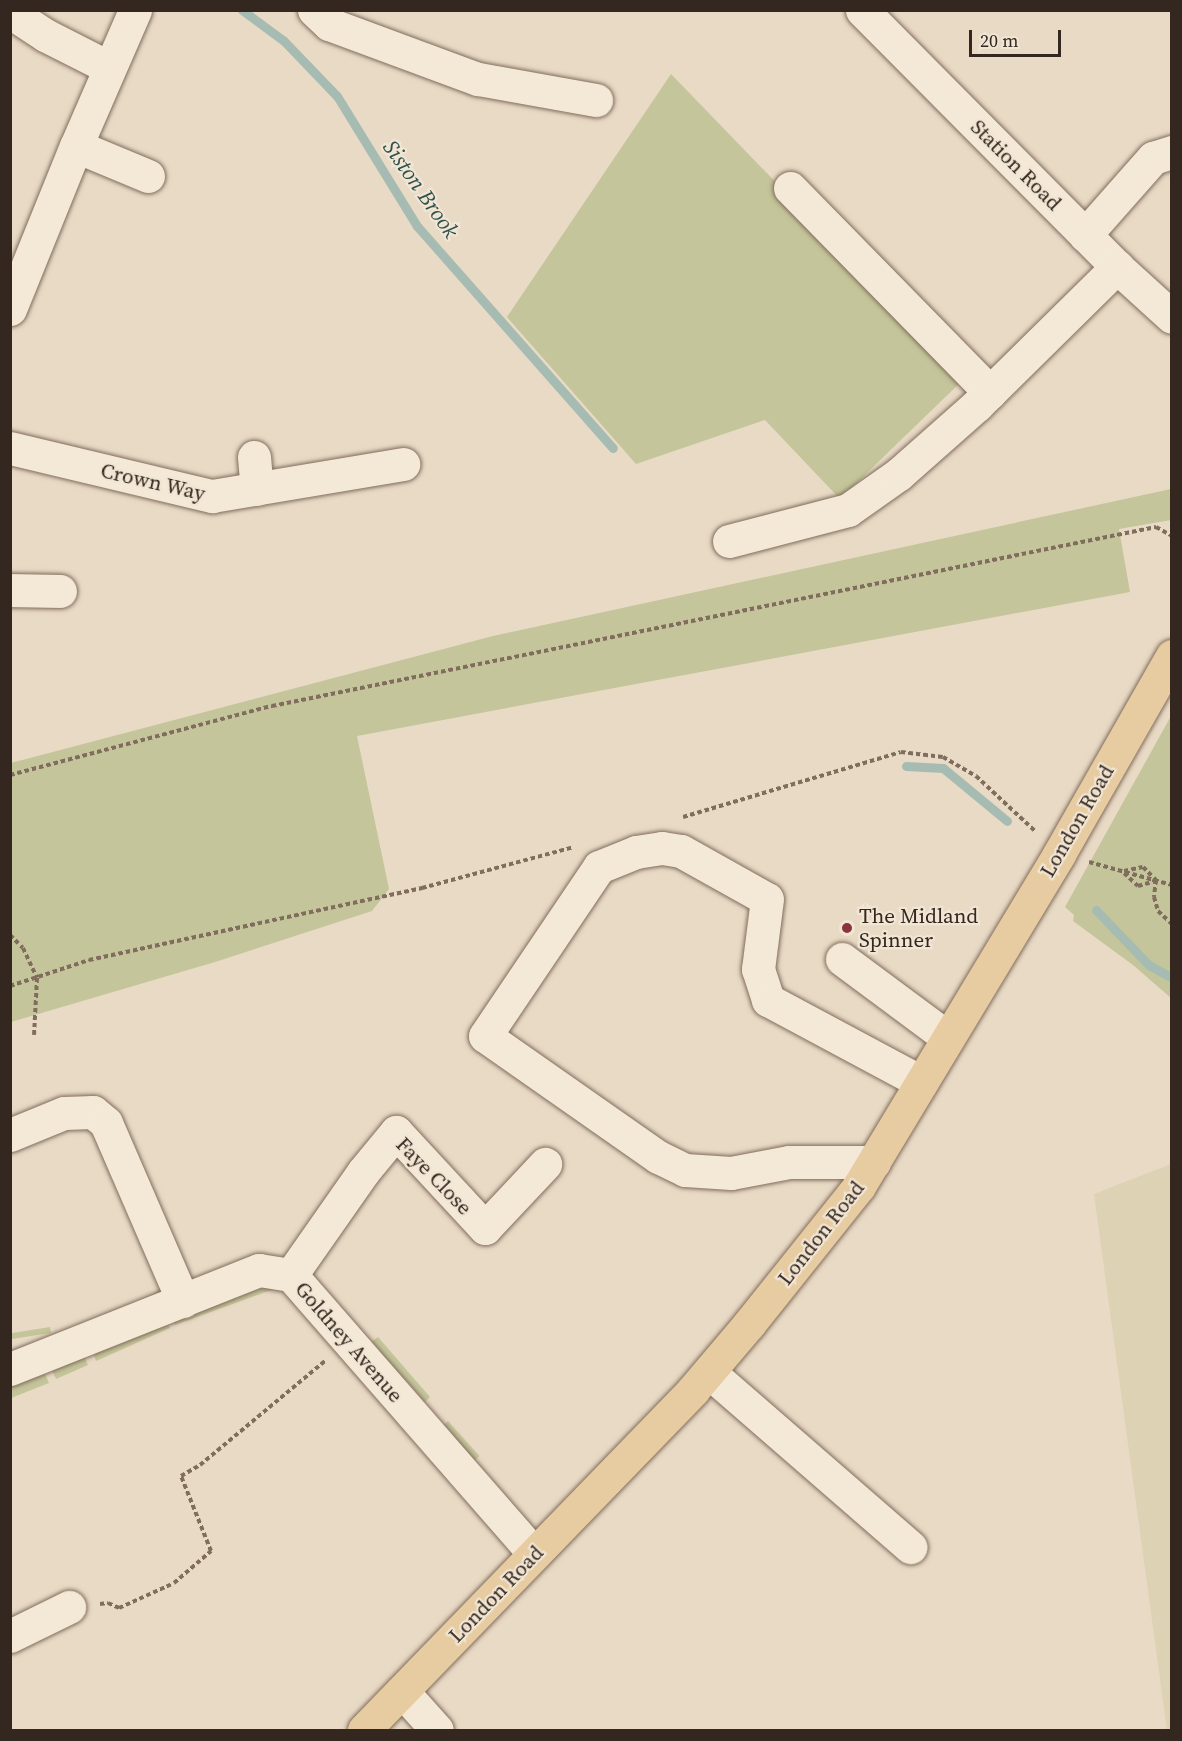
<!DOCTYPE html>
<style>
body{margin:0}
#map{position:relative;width:1182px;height:1741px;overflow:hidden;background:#e8dac5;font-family:"Source Serif 4",serif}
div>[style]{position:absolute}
.farmland>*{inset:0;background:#ddd2b3}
.green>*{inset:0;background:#c4c59a;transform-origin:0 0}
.stream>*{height:9px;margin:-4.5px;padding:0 4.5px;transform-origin:4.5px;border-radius:4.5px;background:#a6bcb3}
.path>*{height:4px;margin-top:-2px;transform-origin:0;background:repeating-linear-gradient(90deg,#816d5d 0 4.5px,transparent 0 7.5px)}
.roads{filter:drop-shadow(0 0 2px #816d5d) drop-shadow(0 0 2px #816d5d)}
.minor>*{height:33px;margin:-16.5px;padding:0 16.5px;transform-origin:16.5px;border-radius:16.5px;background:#f4e9d7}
.major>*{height:33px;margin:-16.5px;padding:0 16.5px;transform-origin:16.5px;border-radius:16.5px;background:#e7cba1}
.dots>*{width:16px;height:16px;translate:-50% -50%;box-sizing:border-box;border:3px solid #f1e5d4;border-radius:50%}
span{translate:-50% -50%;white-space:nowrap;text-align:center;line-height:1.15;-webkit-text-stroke:4.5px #f1e5d4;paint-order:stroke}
.street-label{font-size:21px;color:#33271f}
.poi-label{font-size:21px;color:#33271f}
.left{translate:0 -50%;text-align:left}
.water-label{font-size:22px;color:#30514c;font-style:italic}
.frame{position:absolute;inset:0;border:12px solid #33271f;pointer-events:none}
.scale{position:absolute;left:969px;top:30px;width:92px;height:27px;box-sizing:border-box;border:3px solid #33271f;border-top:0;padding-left:8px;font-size:18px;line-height:21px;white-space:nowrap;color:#33271f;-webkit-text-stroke:4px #f1e5d4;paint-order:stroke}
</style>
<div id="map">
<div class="farmland">
<i style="clip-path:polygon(1171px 1164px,1172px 1730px,1167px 1730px,1094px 1194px)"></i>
</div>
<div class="green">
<i style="clip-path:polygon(671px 74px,965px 378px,840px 499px,765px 420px,636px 464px,507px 317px)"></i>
<i style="clip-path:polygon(1171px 489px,1171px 520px,1119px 529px,1130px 592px,357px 736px,389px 889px,372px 911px,215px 962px,11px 1022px,11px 763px,493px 636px)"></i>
<i style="clip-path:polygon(1171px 716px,1171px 998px,1133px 965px,1073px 921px,1074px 915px,1065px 907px)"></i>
<i style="clip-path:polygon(268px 1286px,277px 1288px,175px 1325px,173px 1320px)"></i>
<i style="left:163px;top:1287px;width:7px;height:76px;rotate:56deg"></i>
<i style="clip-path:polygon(167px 1321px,170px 1328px,96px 1361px,91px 1347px)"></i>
<i style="left:50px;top:1327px;width:6px;height:41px;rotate:81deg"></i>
<i style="clip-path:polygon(378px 1337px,430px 1397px,425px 1402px,371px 1342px)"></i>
<i style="clip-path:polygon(82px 1351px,88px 1365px,56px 1379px,48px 1362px)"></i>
<i style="clip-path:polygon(41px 1365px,49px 1383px,11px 1398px,10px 1375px)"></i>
<i style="left:448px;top:1421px;width:47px;height:8px;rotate:48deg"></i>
</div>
<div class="stream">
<i style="left:242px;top:10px;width:52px;rotate:36.4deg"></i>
<i style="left:284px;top:41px;width:76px;rotate:46.1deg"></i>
<i style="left:337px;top:96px;width:153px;rotate:58.4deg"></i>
<i style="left:417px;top:226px;width:296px;rotate:48.6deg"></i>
<i style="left:906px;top:766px;width:37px;rotate:3deg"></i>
<i style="left:943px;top:768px;width:83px;rotate:39.6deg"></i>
<i style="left:1096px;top:910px;width:76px;rotate:46.1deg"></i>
<i style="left:1149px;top:965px;width:26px;rotate:29deg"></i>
</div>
<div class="path">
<i style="left:10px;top:775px;width:271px;rotate:-14.8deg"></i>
<i style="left:272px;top:706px;width:902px;rotate:-11.45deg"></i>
<i style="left:1156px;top:527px;width:18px;rotate:29deg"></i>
<i style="left:683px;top:817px;width:227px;rotate:-16.6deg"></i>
<i style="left:901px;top:752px;width:42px;rotate:6.8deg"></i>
<i style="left:943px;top:757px;width:38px;rotate:30deg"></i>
<i style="left:976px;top:776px;width:81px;rotate:43deg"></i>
<i style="left:1089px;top:862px;width:86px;rotate:15.5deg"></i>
<i style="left:1124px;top:871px;width:19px;rotate:-12deg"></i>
<i style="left:1143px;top:867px;width:18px;rotate:45deg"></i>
<i style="left:1124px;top:873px;width:19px;rotate:43deg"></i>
<i style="left:1138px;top:886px;width:19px;rotate:-16deg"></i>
<i style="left:1156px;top:880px;width:17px;rotate:97deg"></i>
<i style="left:1154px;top:897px;width:15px;rotate:74deg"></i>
<i style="left:1158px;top:911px;width:19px;rotate:43deg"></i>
<i style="left:10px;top:935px;width:18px;rotate:45deg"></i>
<i style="left:23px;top:948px;width:33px;rotate:65deg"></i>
<i style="left:37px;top:978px;width:57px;rotate:93deg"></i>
<i style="left:10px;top:986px;width:83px;rotate:-18.2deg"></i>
<i style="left:89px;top:960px;width:341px;rotate:-12.2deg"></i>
<i style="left:422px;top:888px;width:157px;rotate:-15.1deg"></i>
<i style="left:100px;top:1604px;width:8px;rotate:-7deg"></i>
<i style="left:108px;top:1603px;width:12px;rotate:24deg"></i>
<i style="left:119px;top:1608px;width:60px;rotate:-24.4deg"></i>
<i style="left:174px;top:1583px;width:49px;rotate:-40.9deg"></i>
<i style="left:211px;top:1551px;width:81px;rotate:-111.8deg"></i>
<i style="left:181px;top:1476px;width:22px;rotate:-30deg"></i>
<i style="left:200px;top:1465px;width:163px;rotate:-39.8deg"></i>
</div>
<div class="roads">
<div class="minor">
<i style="left:314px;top:10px;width:21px;rotate:43deg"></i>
<i style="left:329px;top:24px;width:159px;rotate:20.3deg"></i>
<i style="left:478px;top:79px;width:120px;rotate:10.1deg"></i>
<i style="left:862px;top:10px;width:362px;rotate:45.2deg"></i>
<i style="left:1117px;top:267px;width:74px;rotate:42.3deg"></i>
<i style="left:10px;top:12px;width:42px;rotate:33.3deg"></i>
<i style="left:45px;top:35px;width:71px;rotate:26.9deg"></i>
<i style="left:76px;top:146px;width:78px;rotate:22.6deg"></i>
<i style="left:790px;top:188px;width:286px;rotate:45.6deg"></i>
<i style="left:1085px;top:235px;width:103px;rotate:-48.6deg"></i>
<i style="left:1153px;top:158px;width:20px;rotate:-18deg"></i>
<i style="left:10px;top:309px;width:176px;rotate:-68deg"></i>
<i style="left:76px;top:146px;width:148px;rotate:-66.5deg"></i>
<i style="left:10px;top:448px;width:208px;rotate:13.4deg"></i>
<i style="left:212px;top:496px;width:194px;rotate:-9.5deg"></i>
<i style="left:254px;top:457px;width:32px;rotate:85deg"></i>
<i style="left:729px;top:541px;width:123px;rotate:-14.6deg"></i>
<i style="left:848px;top:510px;width:62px;rotate:-35.2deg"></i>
<i style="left:899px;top:474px;width:104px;rotate:-41.5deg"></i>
<i style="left:977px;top:405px;width:197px;rotate:-44.6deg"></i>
<i style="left:10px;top:590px;width:50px;rotate:1.1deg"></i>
<i style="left:842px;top:959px;width:131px;rotate:36.6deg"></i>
<i style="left:10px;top:1135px;width:58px;rotate:-22.2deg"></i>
<i style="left:64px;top:1113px;width:29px;rotate:-2deg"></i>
<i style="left:93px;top:1112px;width:17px;rotate:40deg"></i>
<i style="left:106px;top:1123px;width:194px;rotate:66.6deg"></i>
<i style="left:874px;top:1162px;width:85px;rotate:180deg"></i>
<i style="left:789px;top:1162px;width:59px;rotate:169.3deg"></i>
<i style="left:731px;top:1173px;width:46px;rotate:-176.3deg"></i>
<i style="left:685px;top:1170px;width:30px;rotate:-154deg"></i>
<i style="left:658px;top:1157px;width:211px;rotate:-145deg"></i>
<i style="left:485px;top:1036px;width:204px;rotate:-56deg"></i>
<i style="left:599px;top:867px;width:40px;rotate:-22deg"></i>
<i style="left:636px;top:852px;width:26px;rotate:-9deg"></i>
<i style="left:662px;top:848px;width:19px;rotate:9deg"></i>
<i style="left:681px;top:851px;width:98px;rotate:29.2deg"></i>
<i style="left:767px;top:899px;width:71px;rotate:97.3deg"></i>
<i style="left:758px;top:969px;width:33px;rotate:72deg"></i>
<i style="left:768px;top:1000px;width:174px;rotate:28.2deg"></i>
<i style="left:291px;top:1275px;width:126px;rotate:-55deg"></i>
<i style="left:363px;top:1172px;width:52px;rotate:-50.5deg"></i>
<i style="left:396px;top:1132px;width:131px;rotate:47.2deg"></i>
<i style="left:485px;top:1228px;width:88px;rotate:-46.8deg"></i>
<i style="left:10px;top:1369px;width:268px;rotate:-21.7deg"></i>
<i style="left:259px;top:1270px;width:32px;rotate:9deg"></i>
<i style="left:291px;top:1275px;width:370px;rotate:48.9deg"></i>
<i style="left:709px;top:1372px;width:267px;rotate:41deg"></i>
<i style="left:10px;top:1636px;width:66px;rotate:-26.2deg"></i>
<i style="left:402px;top:1691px;width:52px;rotate:48.1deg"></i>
</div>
<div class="major">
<i style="left:364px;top:1730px;width:473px;rotate:-45.9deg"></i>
<i style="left:693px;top:1390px;width:87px;rotate:-49.7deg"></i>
<i style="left:749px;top:1324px;width:176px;rotate:-51.4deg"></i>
<i style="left:859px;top:1186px;width:388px;rotate:-58.9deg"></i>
<i style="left:1059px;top:854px;width:228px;rotate:-60.3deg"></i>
</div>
</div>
<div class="dots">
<i style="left:847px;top:928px;background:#88353d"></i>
</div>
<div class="street-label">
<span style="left:1016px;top:165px;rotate:45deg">Station Road</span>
<span style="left:153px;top:482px;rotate:13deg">Crown Way</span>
<span style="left:1077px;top:821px;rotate:-60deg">London Road</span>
<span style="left:434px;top:1176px;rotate:46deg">Faye Close</span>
<span style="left:821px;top:1233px;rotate:-52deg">London Road</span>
<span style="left:349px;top:1342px;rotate:49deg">Goldney Avenue</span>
<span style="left:496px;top:1594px;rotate:-46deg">London Road</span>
</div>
<div class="poi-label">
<span class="left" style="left:859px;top:928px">The Midland<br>Spinner</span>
</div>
<div class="water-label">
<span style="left:421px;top:189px;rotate:55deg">Siston Brook</span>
</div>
<div class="frame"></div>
<div class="scale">20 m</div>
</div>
